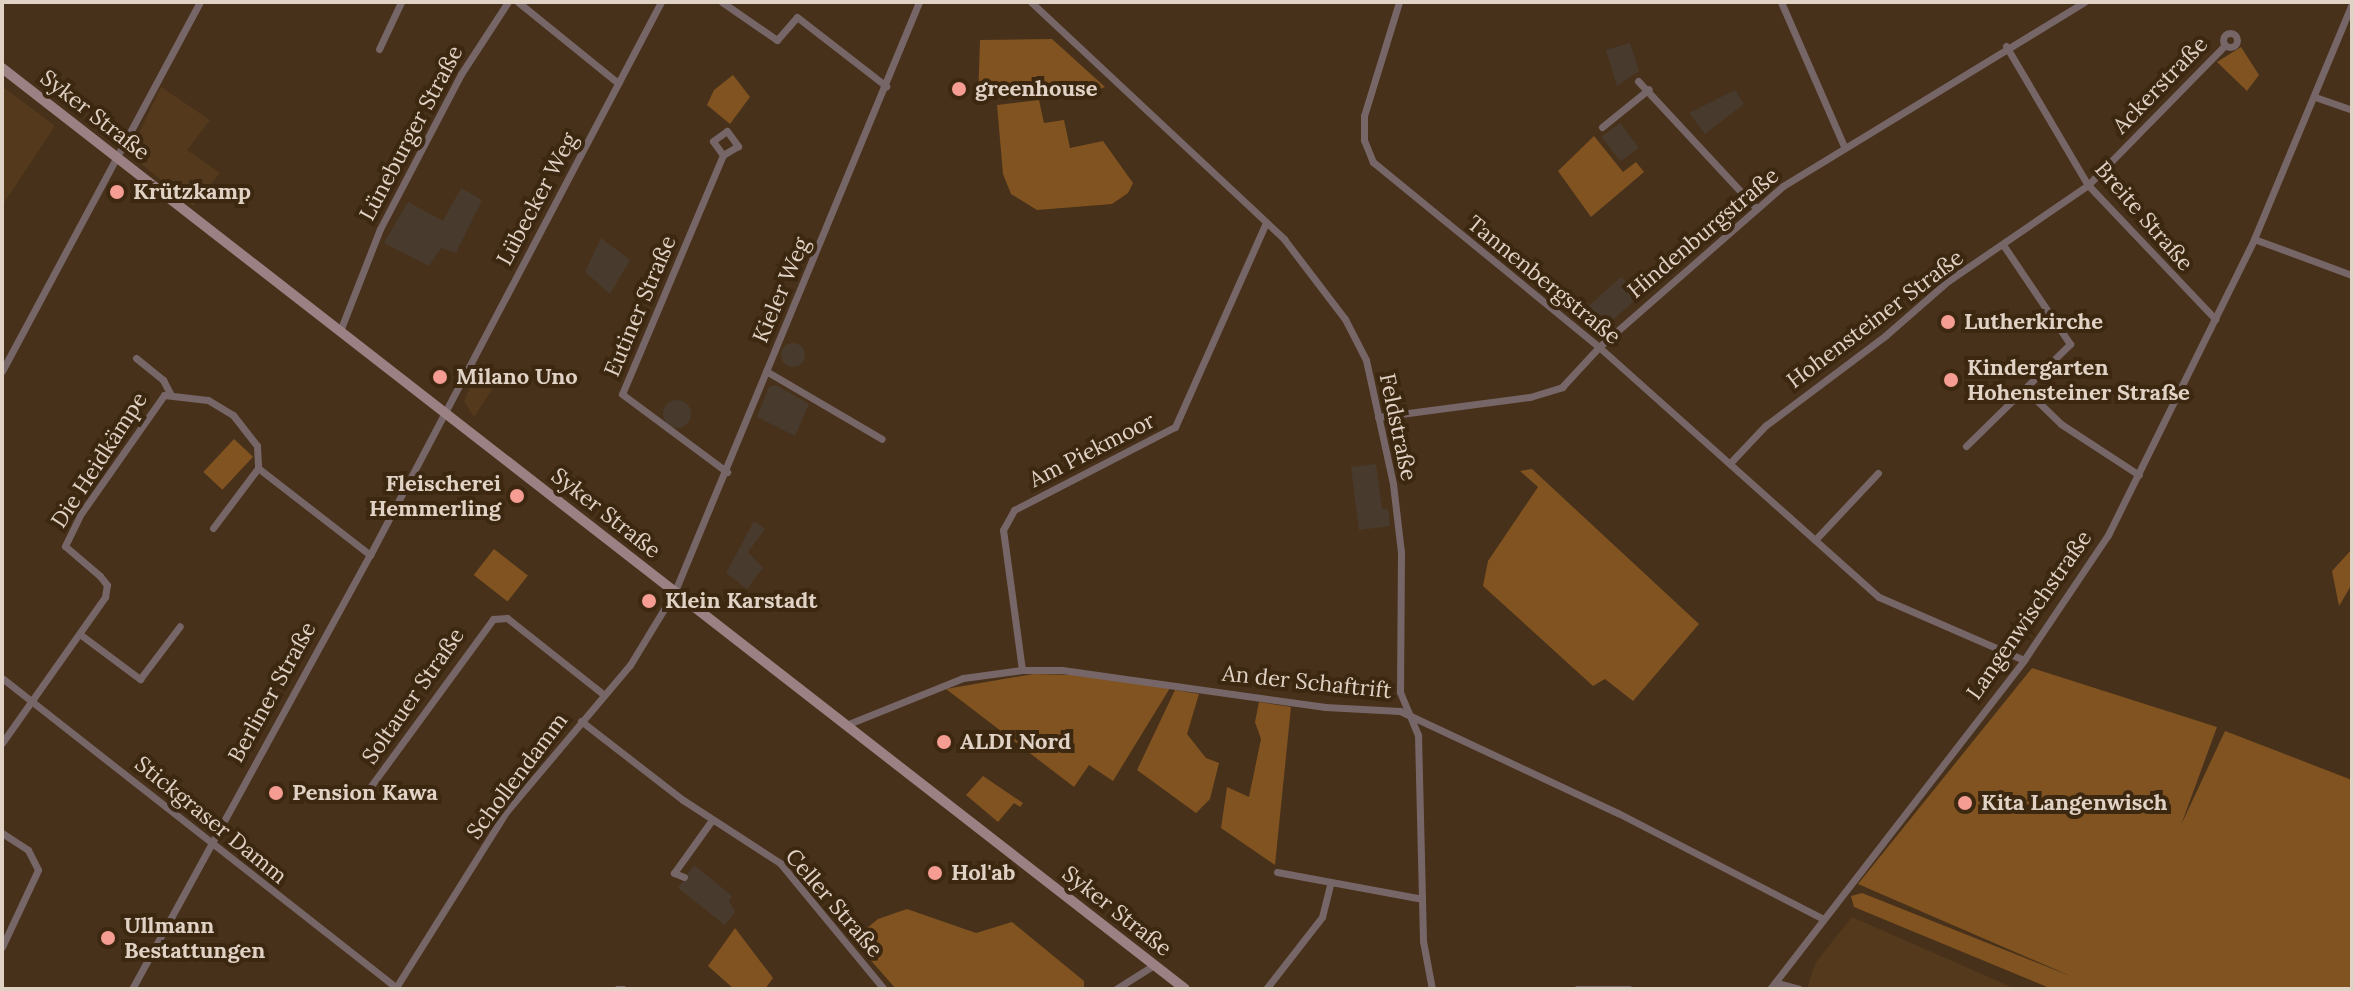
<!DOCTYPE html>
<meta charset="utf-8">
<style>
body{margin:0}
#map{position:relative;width:2354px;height:991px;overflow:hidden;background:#47311a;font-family:Lora,serif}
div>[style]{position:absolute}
.built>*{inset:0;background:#54391c}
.industrial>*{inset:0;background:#483b2d;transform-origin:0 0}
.round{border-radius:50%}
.green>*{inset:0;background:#805320;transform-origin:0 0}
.street>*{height:7px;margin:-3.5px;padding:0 3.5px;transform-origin:3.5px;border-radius:3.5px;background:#776668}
.street>.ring{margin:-3.5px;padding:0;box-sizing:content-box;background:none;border:7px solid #776668;border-radius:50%}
.secondary>*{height:10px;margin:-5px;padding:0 5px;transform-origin:5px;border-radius:5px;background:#9b8183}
.dots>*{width:22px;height:22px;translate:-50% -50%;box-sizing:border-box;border:4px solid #3c2710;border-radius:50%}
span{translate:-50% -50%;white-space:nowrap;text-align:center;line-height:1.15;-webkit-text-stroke:8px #3c2710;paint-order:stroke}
.street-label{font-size:22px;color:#e0d2c5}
.poi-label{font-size:22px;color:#e0d2c5;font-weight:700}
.left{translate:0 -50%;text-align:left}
.right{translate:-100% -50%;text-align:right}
.frame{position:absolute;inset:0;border:4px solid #e0d2c5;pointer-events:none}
</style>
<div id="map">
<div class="built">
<i style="clip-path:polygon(2px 86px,55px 126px,2px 206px)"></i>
<i style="clip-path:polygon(161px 87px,210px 120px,187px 150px,220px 173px,193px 206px,129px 154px)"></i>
<i style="clip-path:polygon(477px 371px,497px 382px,474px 417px,464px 401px)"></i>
<i style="clip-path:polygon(1852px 917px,2016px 989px,1807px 989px,1816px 962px)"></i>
</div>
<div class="industrial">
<i style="clip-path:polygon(1630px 43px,1639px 71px,1617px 86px,1606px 50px)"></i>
<i style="clip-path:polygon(1735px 90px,1744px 104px,1705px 134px,1689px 113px)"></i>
<i style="left:1620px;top:123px;width:31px;height:23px;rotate:53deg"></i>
<i style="clip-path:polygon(461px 188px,482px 200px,456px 253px,441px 248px,429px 266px,384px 243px,408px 202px,443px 221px)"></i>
<i style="clip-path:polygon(601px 238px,630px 260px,610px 294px,585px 272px)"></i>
<i style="clip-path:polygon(1621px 277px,1626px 282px,1633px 277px,1645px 291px,1604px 328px,1582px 312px)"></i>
<i class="round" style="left:781px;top:343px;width:24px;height:24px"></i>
<i style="clip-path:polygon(776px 385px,809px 404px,795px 436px,757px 417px,769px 387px)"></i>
<i class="round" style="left:663px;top:400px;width:28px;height:28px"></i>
<i style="clip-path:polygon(1376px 464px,1382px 509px,1388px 509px,1390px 526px,1359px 530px,1351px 467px)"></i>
<i style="clip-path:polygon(754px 521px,765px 529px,748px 552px,763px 568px,747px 589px,726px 573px)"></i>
<i style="clip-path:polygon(694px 865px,732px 896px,729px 901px,735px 912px,725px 925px,678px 888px)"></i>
</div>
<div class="green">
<i style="clip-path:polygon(1052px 39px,1105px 87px,1085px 95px,978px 100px,980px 40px)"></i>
<i style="clip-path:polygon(2241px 47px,2259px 75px,2247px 91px,2217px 62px)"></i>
<i style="clip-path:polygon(733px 75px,750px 97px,730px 124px,707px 105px,714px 90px)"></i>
<i style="clip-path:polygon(1039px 100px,1044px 123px,1064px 120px,1070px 148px,1103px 141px,1133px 183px,1128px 193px,1112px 204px,1037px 210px,1011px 194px,1003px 174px,997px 105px)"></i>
<i style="clip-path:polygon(1594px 136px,1623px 172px,1636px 162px,1644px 172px,1591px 217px,1558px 171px)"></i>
<i style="left:234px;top:439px;width:26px;height:45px;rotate:43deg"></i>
<i style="clip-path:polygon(1532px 469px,1699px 624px,1633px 701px,1605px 679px,1593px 686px,1483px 586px,1488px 561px,1538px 487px,1520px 471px)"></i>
<i style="left:494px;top:549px;width:43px;height:33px;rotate:38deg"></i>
<i style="clip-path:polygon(2352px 549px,2352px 584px,2339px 606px,2332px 571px)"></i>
<i style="clip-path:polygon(2032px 668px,2217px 727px,2181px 825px,2225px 731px,2352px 780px,2352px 989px,2052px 989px,1854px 907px,1851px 896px,1862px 893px,2073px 977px,1858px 884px)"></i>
<i style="clip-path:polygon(1033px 674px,1072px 675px,1170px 688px,1113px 781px,1089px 765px,1074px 787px,946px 689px)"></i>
<i style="clip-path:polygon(1175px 690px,1199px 694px,1187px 734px,1206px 758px,1219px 763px,1210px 799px,1196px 813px,1137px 770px)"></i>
<i style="clip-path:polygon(1259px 702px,1291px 707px,1275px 865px,1221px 828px,1227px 787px,1249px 797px,1261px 739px,1255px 722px)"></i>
<i style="clip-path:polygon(983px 776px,1023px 803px,1020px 807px,1014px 803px,998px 822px,966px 795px)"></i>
<i style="clip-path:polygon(907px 909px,976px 933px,1012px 922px,1084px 981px,1084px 989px,896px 989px,860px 948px,861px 933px,878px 919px)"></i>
<i style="clip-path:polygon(735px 928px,773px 978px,765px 989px,734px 989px,708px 966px)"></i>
</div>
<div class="street">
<i style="left:518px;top:2px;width:129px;rotate:39deg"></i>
<i style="left:722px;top:2px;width:67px;rotate:34.6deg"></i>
<i style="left:777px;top:40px;width:30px;rotate:-49deg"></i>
<i style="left:797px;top:17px;width:113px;rotate:37.8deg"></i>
<i style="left:1031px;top:2px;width:347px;rotate:43.1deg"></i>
<i style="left:1284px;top:239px;width:101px;rotate:52.7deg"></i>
<i style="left:1345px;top:319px;width:46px;rotate:62.9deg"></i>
<i style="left:1366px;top:360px;width:127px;rotate:77.7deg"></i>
<i style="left:1393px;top:484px;width:68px;rotate:83.3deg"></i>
<i style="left:1401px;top:552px;width:140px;rotate:90.4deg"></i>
<i style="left:1400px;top:692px;width:47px;rotate:67.3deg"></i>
<i style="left:1418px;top:735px;width:206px;rotate:88.6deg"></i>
<i style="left:1423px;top:941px;width:49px;rotate:79.4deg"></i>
<i style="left:1399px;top:2px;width:119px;rotate:107.1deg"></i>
<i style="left:1364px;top:116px;width:24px;rotate:90deg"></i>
<i style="left:1364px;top:140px;width:24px;rotate:68deg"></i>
<i style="left:1373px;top:162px;width:292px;rotate:39.3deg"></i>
<i style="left:1599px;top:347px;width:375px;rotate:41.8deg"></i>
<i style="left:1879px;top:597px;width:158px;rotate:23.5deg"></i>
<i style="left:1781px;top:2px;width:157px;rotate:66.4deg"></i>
<i class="ring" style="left:2223px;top:33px;width:7px;height:7px"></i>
<i style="left:2006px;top:46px;width:161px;rotate:59.5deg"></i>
<i style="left:2088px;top:185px;width:185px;rotate:46.5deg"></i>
<i style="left:379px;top:49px;width:52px;rotate:-64.9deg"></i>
<i style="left:1638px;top:81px;width:172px;rotate:47.1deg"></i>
<i style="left:2315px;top:97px;width:39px;rotate:19deg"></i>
<i style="left:1602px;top:127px;width:60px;rotate:-39deg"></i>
<i style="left:723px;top:155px;width:17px;rotate:-126deg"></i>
<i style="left:713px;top:141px;width:17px;rotate:-36deg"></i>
<i style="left:727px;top:131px;width:19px;rotate:54deg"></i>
<i style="left:738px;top:146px;width:17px;rotate:149deg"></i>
<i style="left:723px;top:155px;width:259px;rotate:112.9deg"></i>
<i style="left:622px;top:394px;width:131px;rotate:36.6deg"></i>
<i style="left:2254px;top:239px;width:104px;rotate:20.2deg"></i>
<i style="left:340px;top:331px;width:110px;rotate:-68.6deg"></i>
<i style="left:380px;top:229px;width:175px;rotate:-62.4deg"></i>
<i style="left:461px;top:74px;width:86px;rotate:-56.9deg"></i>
<i style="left:136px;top:358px;width:35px;rotate:39deg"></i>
<i style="left:163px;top:380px;width:15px;rotate:62deg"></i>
<i style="left:2px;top:371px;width:419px;rotate:-61.8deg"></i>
<i style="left:766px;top:371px;width:134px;rotate:30.4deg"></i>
<i style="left:2027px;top:391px;width:47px;rotate:44.1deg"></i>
<i style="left:2061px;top:424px;width:93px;rotate:33.2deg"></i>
<i style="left:1378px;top:417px;width:153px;rotate:-7.5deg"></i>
<i style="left:1530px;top:397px;width:34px;rotate:-17deg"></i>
<i style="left:1562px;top:387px;width:54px;rotate:-47.2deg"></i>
<i style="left:1599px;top:347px;width:244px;rotate:-41.2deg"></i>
<i style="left:1783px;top:186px;width:353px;rotate:-31.4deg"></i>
<i style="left:1966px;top:446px;width:146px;rotate:-44.4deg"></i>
<i style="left:2070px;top:344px;width:118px;rotate:-124deg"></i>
<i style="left:1731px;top:462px;width:50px;rotate:-46.6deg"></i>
<i style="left:1765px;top:426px;width:151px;rotate:-36.9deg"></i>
<i style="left:1886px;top:335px;width:82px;rotate:-41.1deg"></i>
<i style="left:1948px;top:281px;width:170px;rotate:-34.4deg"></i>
<i style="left:2088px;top:185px;width:196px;rotate:-45.6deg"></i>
<i style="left:213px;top:528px;width:75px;rotate:-53.1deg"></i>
<i style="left:1815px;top:540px;width:92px;rotate:-46.8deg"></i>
<i style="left:81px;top:635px;width:74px;rotate:36.7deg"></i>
<i style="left:140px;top:679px;width:66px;rotate:-53deg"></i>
<i style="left:1022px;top:670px;width:141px;rotate:-97.7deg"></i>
<i style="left:1003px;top:530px;width:23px;rotate:-61deg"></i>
<i style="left:1014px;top:510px;width:181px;rotate:-27.3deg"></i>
<i style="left:1175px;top:427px;width:223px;rotate:-66deg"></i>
<i style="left:2px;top:678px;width:504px;rotate:38.14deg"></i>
<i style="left:581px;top:721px;width:129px;rotate:37.8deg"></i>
<i style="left:683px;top:800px;width:116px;rotate:33deg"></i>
<i style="left:780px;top:863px;width:163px;rotate:50.5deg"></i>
<i style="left:846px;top:725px;width:126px;rotate:-21.9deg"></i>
<i style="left:963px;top:678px;width:60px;rotate:-7.7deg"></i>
<i style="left:1022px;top:670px;width:40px"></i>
<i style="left:1062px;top:670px;width:266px;rotate:8deg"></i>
<i style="left:1325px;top:707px;width:75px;rotate:3.1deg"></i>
<i style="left:1400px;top:711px;width:241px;rotate:25.1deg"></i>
<i style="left:1618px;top:813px;width:231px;rotate:27.3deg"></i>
<i style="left:2px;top:743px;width:179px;rotate:-54.8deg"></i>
<i style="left:105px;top:597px;width:12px;rotate:-81deg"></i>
<i style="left:107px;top:585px;width:11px;rotate:-128deg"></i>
<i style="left:100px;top:576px;width:46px;rotate:-139.4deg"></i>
<i style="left:65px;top:546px;width:34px;rotate:-64deg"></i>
<i style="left:80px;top:515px;width:146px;rotate:-55deg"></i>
<i style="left:164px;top:395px;width:44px;rotate:6.5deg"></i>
<i style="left:208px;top:400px;width:29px;rotate:31deg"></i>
<i style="left:233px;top:415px;width:39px;rotate:52deg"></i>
<i style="left:257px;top:446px;width:22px;rotate:87deg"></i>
<i style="left:258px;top:468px;width:142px;rotate:37.8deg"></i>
<i style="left:368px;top:790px;width:212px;rotate:-53.8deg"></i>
<i style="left:493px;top:619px;width:14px;rotate:-4deg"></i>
<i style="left:507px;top:618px;width:124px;rotate:38.4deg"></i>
<i style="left:2px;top:833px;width:31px;rotate:33deg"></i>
<i style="left:28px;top:850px;width:22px;rotate:63deg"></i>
<i style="left:38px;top:870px;width:85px;rotate:115.1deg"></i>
<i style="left:1277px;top:872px;width:147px;rotate:10.5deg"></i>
<i style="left:684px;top:877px;width:11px;rotate:-158deg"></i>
<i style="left:674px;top:873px;width:65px;rotate:-54.4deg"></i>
<i style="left:1777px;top:983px;width:23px;rotate:15deg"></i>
<i style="left:132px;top:989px;width:495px;rotate:-61.3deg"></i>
<i style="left:370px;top:555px;width:625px;rotate:-62.25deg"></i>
<i style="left:395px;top:989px;width:209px;rotate:-57.9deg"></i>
<i style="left:506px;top:812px;width:192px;rotate:-49.9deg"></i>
<i style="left:630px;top:665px;width:87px;rotate:-58.7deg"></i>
<i style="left:675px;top:591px;width:638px;rotate:-67.5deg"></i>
<i style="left:617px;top:989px;width:6px"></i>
<i style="left:1116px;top:989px;width:45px;rotate:-32.3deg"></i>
<i style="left:1266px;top:989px;width:91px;rotate:-52.1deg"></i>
<i style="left:1322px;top:917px;width:33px;rotate:-76deg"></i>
<i style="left:1577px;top:989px;width:52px"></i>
<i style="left:1770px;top:989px;width:416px;rotate:-52.3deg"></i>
<i style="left:2024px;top:660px;width:151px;rotate:-56.1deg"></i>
<i style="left:2108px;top:535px;width:330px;rotate:-63.7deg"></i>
<i style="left:2254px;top:239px;width:255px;rotate:-67.4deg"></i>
</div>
<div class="secondary">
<i style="left:2px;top:68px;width:1499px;rotate:37.9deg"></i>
</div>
<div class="dots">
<i style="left:959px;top:89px;background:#f59c93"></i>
<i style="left:117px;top:192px;background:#f59c93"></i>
<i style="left:1948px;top:322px;background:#f59c93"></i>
<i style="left:440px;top:377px;background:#f59c93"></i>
<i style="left:1951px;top:380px;background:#f59c93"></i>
<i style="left:517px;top:496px;background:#f59c93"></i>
<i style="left:649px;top:601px;background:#f59c93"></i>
<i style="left:944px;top:742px;background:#f59c93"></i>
<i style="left:276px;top:793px;background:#f59c93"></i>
<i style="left:1965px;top:803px;background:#f59c93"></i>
<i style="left:935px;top:873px;background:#f59c93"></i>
<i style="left:108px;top:938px;background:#f59c93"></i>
</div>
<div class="street-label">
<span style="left:2160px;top:85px;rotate:-46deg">Ackerstraße</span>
<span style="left:95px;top:115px;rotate:38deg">Syker Straße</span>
<span style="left:411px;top:133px;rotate:-62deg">Lüneburger Straße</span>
<span style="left:537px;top:199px;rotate:-62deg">Lübecker Weg</span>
<span style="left:2144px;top:216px;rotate:49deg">Breite Straße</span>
<span style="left:1703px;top:233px;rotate:-40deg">Hindenburgstraße</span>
<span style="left:1544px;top:280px;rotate:39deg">Tannenbergstraße</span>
<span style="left:781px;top:290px;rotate:-67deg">Kieler Weg</span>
<span style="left:640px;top:306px;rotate:-67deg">Eutiner Straße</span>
<span style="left:1875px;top:319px;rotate:-37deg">Hohensteiner Straße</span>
<span style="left:1398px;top:427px;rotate:78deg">Feldstraße</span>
<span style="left:1092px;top:450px;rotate:-27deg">Am Piekmoor</span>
<span style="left:99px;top:460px;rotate:-57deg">Die Heidkämpe</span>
<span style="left:606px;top:513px;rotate:38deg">Syker Straße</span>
<span style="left:2029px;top:615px;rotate:-55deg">Langenwischstraße</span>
<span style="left:1307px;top:682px;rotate:6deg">An der Schaftrift</span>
<span style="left:272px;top:692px;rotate:-61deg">Berliner Straße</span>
<span style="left:413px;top:696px;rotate:-55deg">Soltauer Straße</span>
<span style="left:517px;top:776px;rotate:-53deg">Schollendamm</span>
<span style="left:211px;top:820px;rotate:39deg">Stickgraser Damm</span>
<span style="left:834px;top:903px;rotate:49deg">Celler Straße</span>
<span style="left:1117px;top:911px;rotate:38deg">Syker Straße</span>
</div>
<div class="poi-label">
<span class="left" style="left:975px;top:89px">greenhouse</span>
<span class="left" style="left:133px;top:192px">Krützkamp</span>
<span class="left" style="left:1964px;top:322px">Lutherkirche</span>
<span class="left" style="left:1967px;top:380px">Kindergarten<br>Hohensteiner Straße</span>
<span class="left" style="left:456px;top:377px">Milano Uno</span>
<span class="right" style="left:501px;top:496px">Fleischerei<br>Hemmerling</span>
<span class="left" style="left:665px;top:601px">Klein Karstadt</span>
<span class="left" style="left:960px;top:742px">ALDI Nord</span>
<span class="left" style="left:292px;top:793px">Pension Kawa</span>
<span class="left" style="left:1981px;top:803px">Kita Langenwisch</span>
<span class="left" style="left:951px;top:873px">Hol'ab</span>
<span class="left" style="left:124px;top:938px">Ullmann<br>Bestattungen</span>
</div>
<div class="frame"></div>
</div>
